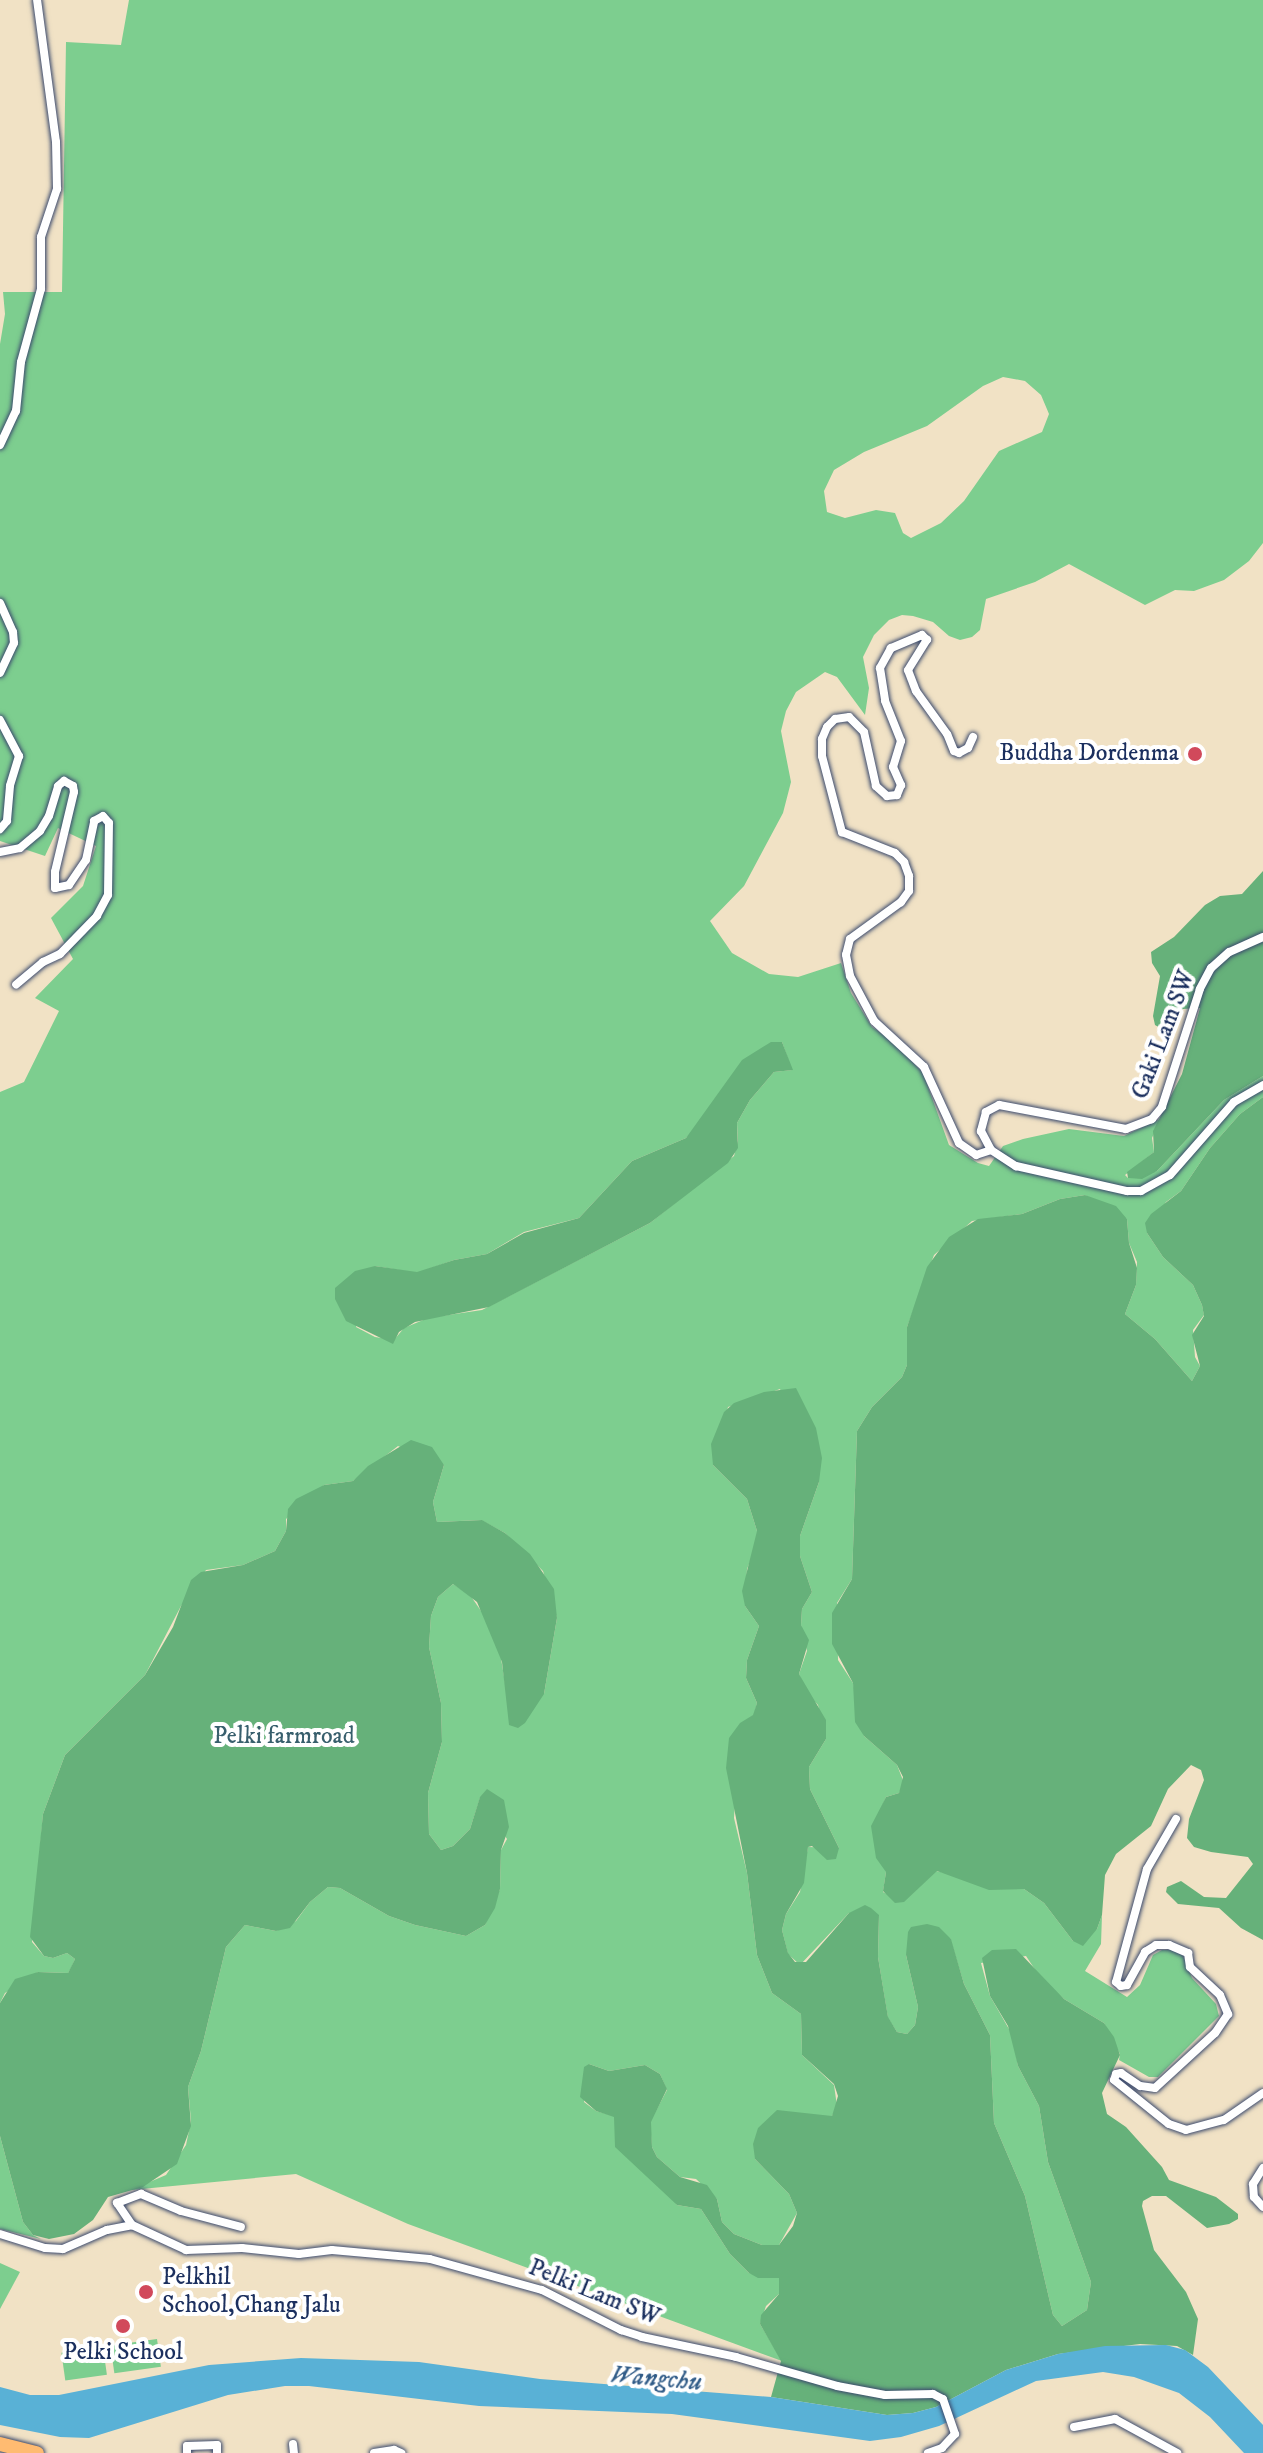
<!DOCTYPE html>
<style>
body{margin:0}
#map{position:relative;width:1263px;height:2453px;overflow:hidden;background:#f1e2c5;font-family:"IM FELL DW Pica",serif}
div>[style]{position:absolute}
.green>*{inset:0;background:#7dce8f;transform-origin:0 0}
.forest>*{inset:0;background:#66b17a}
.water>*{inset:0;background:#59b1d6}
.roads{filter:drop-shadow(0 0 2px #3b4a6d) drop-shadow(0 0 2px #3b4a6d)}
.minor>*{height:8px;margin:-4px;padding:0 4px;transform-origin:4px;border-radius:4px;background:#fff}
.trunk>*{height:14px;margin:-7px;padding:0 7px;transform-origin:7px;border-radius:7px;background:#ffbb71}
.dots>*{width:22px;height:22px;translate:-50% -50%;box-sizing:border-box;border:4px solid #fff;border-radius:50%}
span{translate:-50% -50%;white-space:nowrap;text-align:center;line-height:1.15;-webkit-text-stroke:8px #fff;paint-order:stroke}
.poi-label{font-size:24px;color:#1b2f5e}
.right{translate:-100% -50%;text-align:right}
.left{translate:0 -50%;text-align:left}
.street-label{font-size:24px;color:#1b2f5e}
.park-label{font-size:24px;color:#385f6d}
.water-label{font-size:26px;color:#315c88;font-style:italic}
</style>
<div id="map">
<div class="green">
<i style="clip-path:polygon(evenodd,129px 0,1263px 0,1263px 543px,1249px 561px,1224px 580px,1194px 591px,1175px 590px,1145px 605px,1069px 564px,1035px 582px,986px 599px,980px 630px,972px 637px,960px 640px,949px 636px,933px 622px,913px 616px,902px 615px,889px 620px,874px 635px,863px 657px,869px 688px,865px 715px,837px 677px,825px 672px,796px 692px,786px 711px,781px 731px,791px 782px,783px 813px,744px 886px,710px 921px,732px 953px,769px 974px,798px 977px,841px 963px,851px 993px,872px 1027px,891px 1040px,923px 1073px,949px 1145px,978px 1163px,989px 1166px,1003px 1146px,1023px 1139px,1069px 1129px,1124px 1136px,1160px 1119px,1152px 1138px,1154px 1152px,1125px 1175px,1128px 1178px,1157px 1171px,1224px 1100px,1263px 1076px,1263px 1097px,1240px 1114px,1210px 1148px,1181px 1191px,1166px 1202px,1147px 1233px,1163px 1257px,1193px 1285px,1202px 1305px,1204px 1315px,1193px 1330px,1195px 1357px,1200px 1366px,1192px 1381px,1155px 1339px,1125px 1314px,1136px 1285px,1137px 1262px,1129px 1243px,1127px 1219px,1085px 1195px,1060px 1199px,1022px 1214px,972px 1221px,934px 1255px,907px 1327px,907px 1365px,902px 1377px,872px 1407px,857px 1431px,852px 1579px,837px 1603px,838px 1660px,853px 1683px,864px 1736px,897px 1765px,904px 1783px,899px 1793px,886px 1797px,879px 1813px,886px 1872px,883px 1892px,903px 1902px,936px 1871px,1024px 1889px,1044px 1903px,1073px 1941px,1097px 1929px,1102px 1915px,1101px 1944px,1085px 1971px,1127px 1997px,1140px 1985px,1153px 1955px,1162px 1950px,1175px 1950px,1183px 1956px,1192px 1978px,1216px 2004px,1219px 2016px,1158px 2077px,1149px 2077px,1119px 2060px,1120px 2054px,1104px 2023px,1064px 1999px,1042px 1980px,1026px 1956px,981px 1963px,990px 1996px,1013px 2036px,1018px 2066px,1039px 2106px,1048px 2162px,1091px 2282px,1087px 2310px,1062px 2326px,1053px 2315px,1025px 2196px,994px 2123px,990px 2035px,964px 1984px,950px 1938px,906px 1955px,918px 2007px,915px 2025px,907px 2034px,897px 2032px,888px 2018px,878px 1957px,879px 1916px,849px 1913px,800px 1965px,788px 1954px,782px 1930px,786px 1914px,800px 1892px,808px 1847px,839px 1848px,810px 1789px,809px 1767px,826px 1739px,818px 1705px,807px 1693px,799px 1674px,807px 1651px,801px 1625px,802px 1609px,812px 1592px,800px 1556px,800px 1536px,819px 1482px,780px 1389px,728px 1407px,713px 1465px,747px 1499px,757px 1531px,757px 1544px,747px 1569px,745px 1606px,759px 1626px,747px 1660px,746px 1678px,757px 1703px,754px 1715px,740px 1724px,734px 1818px,747px 1873px,757px 1955px,772px 1993px,801px 2014px,802px 2055px,834px 2085px,837px 2106px,832px 2116px,815px 2116px,755px 2159px,789px 2194px,797px 2213px,779px 2245px,762px 2245px,734px 2234px,722px 2222px,717px 2199px,696px 2179px,680px 2177px,657px 2157px,652px 2147px,650px 2122px,667px 2090px,660px 2074px,645px 2065px,609px 2071px,589px 2064px,584px 2102px,596px 2111px,614px 2116px,677px 2205px,701px 2209px,730px 2254px,749px 2273px,779px 2278px,779px 2294px,766px 2306px,760px 2324px,782px 2361px,408px 2224px,296px 2174px,131px 2190px,166px 2175px,186px 2145px,191px 2121px,188px 2087px,201px 2051px,226px 1947px,245px 1925px,276px 1931px,296px 1921px,310px 1902px,328px 1887px,340px 1888px,389px 1916px,415px 1925px,466px 1936px,485px 1925px,500px 1889px,501px 1850px,507px 1839px,480px 1798px,470px 1829px,453px 1846px,441px 1850px,429px 1834px,428px 1793px,442px 1742px,441px 1703px,429px 1647px,431px 1616px,438px 1597px,453px 1584px,470px 1595px,488px 1621px,500px 1652px,505px 1683px,544px 1694px,557px 1618px,543px 1571px,505px 1533px,481px 1520px,437px 1522px,433px 1502px,444px 1465px,398px 1446px,353px 1481px,324px 1485px,286px 1519px,286px 1531px,275px 1551px,243px 1565px,206px 1570px,181px 1606px,145px 1675px,65px 1755px,43px 1814px,32px 1942px,44px 1956px,53px 1958px,67px 1953px,75px 1959px,71px 1968px,68px 1973px,38px 1972px,5px 1993px,0 2003px,0 1092px,24px 1082px,59px 1011px,35px 998px,73px 959px,51px 918px,83px 886px,96px 846px,58px 828px,45px 856px,0 841px,0 344px,5px 314px,3px 292px,62px 292px,66px 42px,121px 45px,129px 0,1003px 377px,1025px 381px,1041px 395px,1049px 414px,1042px 432px,999px 451px,964px 501px,941px 523px,911px 538px,903px 533px,895px 513px,876px 510px,845px 518px,827px 512px,824px 491px,834px 470px,864px 452px,927px 426px,983px 386px,1003px 377px,129px 0,782px 1042px,792px 1070px,774px 1072px,750px 1100px,737px 1123px,738px 1141px,734px 1156px,650px 1223px,482px 1310px,428px 1318px,404px 1328px,394px 1340px,375px 1337px,356px 1327px,375px 1266px,417px 1273px,454px 1260px,487px 1254px,524px 1232px,579px 1218px,632px 1161px,686px 1138px,782px 1042px)"></i>
<i style="clip-path:polygon(0 2136px,23px 2222px,33px 2235px,41px 2239px,0 2229px)"></i>
<i style="clip-path:polygon(0 2263px,20px 2272px,0 2309px)"></i>
<i style="left:157px;top:2339px;width:28px;height:47px;rotate:82deg"></i>
<i style="left:103px;top:2347px;width:28px;height:42px;rotate:82deg"></i>
</div>
<div class="forest">
<i style="clip-path:polygon(1263px 871px,1263px 1076px,1224px 1100px,1157px 1171px,1142px 1179px,1128px 1178px,1127px 1172px,1154px 1152px,1153px 1131px,1182px 1074px,1200px 1008px,1183px 1009px,1162px 1029px,1155px 1025px,1153px 1016px,1160px 976px,1152px 963px,1151px 952px,1174px 937px,1205px 905px,1220px 896px,1242px 894px)"></i>
<i style="clip-path:polygon(771px 1042px,782px 1042px,793px 1070px,774px 1072px,750px 1100px,737px 1123px,738px 1148px,728px 1163px,650px 1223px,489px 1307px,415px 1322px,399px 1332px,393px 1344px,346px 1321px,335px 1299px,335px 1288px,355px 1271px,375px 1266px,417px 1272px,454px 1260px,487px 1254px,524px 1233px,579px 1218px,632px 1161px,686px 1138px,742px 1060px)"></i>
<i style="clip-path:polygon(1263px 1097px,1263px 1940px,1241px 1928px,1219px 1908px,1178px 1904px,1166px 1892px,1167px 1887px,1181px 1881px,1204px 1897px,1226px 1898px,1253px 1864px,1248px 1857px,1211px 1852px,1194px 1847px,1187px 1838px,1189px 1819px,1204px 1780px,1201px 1770px,1191px 1765px,1168px 1789px,1151px 1826px,1116px 1854px,1105px 1875px,1102px 1915px,1097px 1929px,1083px 1946px,1073px 1941px,1044px 1903px,1024px 1889px,989px 1890px,937px 1871px,904px 1902px,895px 1903px,883px 1891px,886px 1872px,876px 1858px,871px 1826px,886px 1797px,899px 1793px,903px 1777px,897px 1765px,864px 1736px,855px 1722px,853px 1683px,832px 1644px,832px 1613px,852px 1579px,857px 1431px,872px 1407px,902px 1377px,907px 1365px,907px 1327px,927px 1267px,949px 1237px,978px 1219px,1022px 1214px,1060px 1199px,1085px 1195px,1116px 1206px,1127px 1219px,1129px 1243px,1137px 1268px,1136px 1285px,1125px 1314px,1155px 1339px,1192px 1381px,1200px 1366px,1192px 1335px,1204px 1316px,1202px 1305px,1193px 1285px,1163px 1257px,1147px 1233px,1145px 1223px,1151px 1214px,1181px 1191px,1210px 1148px,1240px 1114px)"></i>
<i style="clip-path:polygon(796px 1388px,816px 1428px,822px 1458px,819px 1482px,800px 1536px,800px 1556px,812px 1592px,802px 1609px,801px 1625px,809px 1640px,799px 1674px,826px 1720px,826px 1739px,809px 1767px,810px 1789px,839px 1848px,836px 1859px,827px 1860px,812px 1846px,808px 1847px,804px 1883px,786px 1914px,782px 1930px,788px 1953px,795px 1962px,806px 1962px,849px 1913px,865px 1905px,871px 1908px,879px 1915px,878px 1957px,888px 2017px,897px 2032px,907px 2034px,915px 2025px,918px 2007px,906px 1955px,908px 1932px,911px 1927px,927px 1924px,939px 1927px,951px 1939px,964px 1984px,990px 2035px,994px 2123px,1025px 2196px,1053px 2315px,1062px 2326px,1087px 2310px,1091px 2282px,1048px 2162px,1039px 2106px,1018px 2066px,1008px 2026px,990px 1996px,982px 1958px,992px 1950px,1016px 1949px,1064px 1999px,1104px 2023px,1114px 2037px,1120px 2055px,1102px 2093px,1107px 2114px,1126px 2127px,1162px 2167px,1169px 2180px,1216px 2197px,1238px 2214px,1238px 2219px,1229px 2224px,1207px 2228px,1166px 2196px,1152px 2196px,1143px 2201px,1142px 2206px,1154px 2250px,1186px 2292px,1198px 2319px,1193px 2355px,1177px 2346px,1140px 2344px,1058px 2354px,1006px 2370px,936px 2407px,913px 2413px,887px 2415px,771px 2397px,781px 2361px,760px 2324px,761px 2315px,779px 2294px,779px 2278px,758px 2278px,749px 2273px,730px 2254px,701px 2209px,677px 2205px,615px 2147px,614px 2117px,596px 2111px,580px 2097px,584px 2067px,589px 2064px,609px 2071px,645px 2065px,660px 2074px,667px 2089px,651px 2122px,652px 2147px,657px 2157px,680px 2177px,707px 2185px,717px 2199px,722px 2222px,734px 2234px,762px 2245px,779px 2245px,793px 2226px,797px 2213px,789px 2194px,755px 2159px,753px 2144px,758px 2128px,777px 2110px,832px 2116px,838px 2096px,834px 2084px,802px 2055px,801px 2014px,772px 1993px,757px 1955px,747px 1873px,726px 1768px,729px 1738px,740px 1723px,753px 1715px,757px 1703px,746px 1678px,747px 1660px,759px 1626px,745px 1606px,742px 1591px,757px 1531px,747px 1499px,713px 1465px,711px 1444px,724px 1412px,734px 1403px,764px 1392px)"></i>
<i style="clip-path:polygon(411px 1440px,432px 1447px,444px 1465px,433px 1502px,437px 1522px,482px 1520px,505px 1533px,530px 1554px,554px 1589px,557px 1618px,544px 1694px,525px 1723px,518px 1728px,509px 1725px,502px 1662px,477px 1602px,453px 1584px,438px 1597px,431px 1616px,429px 1647px,441px 1703px,442px 1742px,428px 1793px,429px 1834px,441px 1850px,453px 1846px,470px 1829px,480px 1797px,487px 1789px,504px 1800px,509px 1827px,501px 1850px,500px 1889px,495px 1908px,485px 1925px,466px 1936px,415px 1925px,389px 1916px,340px 1888px,328px 1887px,310px 1902px,290px 1928px,276px 1931px,245px 1925px,226px 1947px,201px 2051px,188px 2087px,191px 2126px,177px 2164px,143px 2187px,108px 2197px,93px 2220px,74px 2234px,49px 2239px,33px 2235px,23px 2222px,0 2136px,0 2003px,15px 1979px,38px 1972px,68px 1973px,75px 1959px,67px 1953px,53px 1958px,44px 1956px,30px 1937px,43px 1814px,65px 1755px,145px 1675px,173px 1627px,191px 1580px,201px 1572px,243px 1565px,275px 1551px,286px 1531px,288px 1509px,296px 1499px,324px 1485px,353px 1481px,368px 1466px)"></i>
</div>
<div class="water">
<i style="clip-path:polygon(1166px 2345px,1185px 2350px,1208px 2367px,1263px 2425px,1263px 2453px,1244px 2453px,1210px 2417px,1179px 2393px,1134px 2377px,1103px 2372px,1036px 2381px,939px 2426px,901px 2437px,870px 2441px,672px 2414px,479px 2406px,309px 2386px,285px 2386px,228px 2395px,89px 2438px,60px 2437px,0 2425px,0 2387px,30px 2395px,59px 2395px,209px 2365px,301px 2358px,419px 2362px,540px 2379px,771px 2397px,887px 2415px,913px 2413px,936px 2407px,1006px 2370px,1058px 2354px,1105px 2346px)"></i>
</div>
<div class="roads">
<div class="minor">
<i style="left:0;top:445px;width:38px;rotate:-65deg"></i>
<i style="left:16px;top:411px;width:49px;rotate:-84.2deg"></i>
<i style="left:21px;top:362px;width:76px;rotate:-74.7deg"></i>
<i style="left:41px;top:289px;width:52px;rotate:-90deg"></i>
<i style="left:41px;top:237px;width:51px;rotate:-71.6deg"></i>
<i style="left:57px;top:189px;width:47px;rotate:-91.2deg"></i>
<i style="left:56px;top:142px;width:143px;rotate:-97.6deg"></i>
<i style="left:0;top:603px;width:32px;rotate:66deg"></i>
<i style="left:13px;top:632px;width:11px;rotate:85deg"></i>
<i style="left:14px;top:643px;width:33px;rotate:115deg"></i>
<i style="left:0;top:720px;width:41px;rotate:62.2deg"></i>
<i style="left:19px;top:756px;width:31px;rotate:107deg"></i>
<i style="left:10px;top:786px;width:35px;rotate:95deg"></i>
<i style="left:7px;top:821px;width:11px;rotate:131deg"></i>
<i style="left:973px;top:737px;width:12px;rotate:114deg"></i>
<i style="left:968px;top:748px;width:10px;rotate:151deg"></i>
<i style="left:959px;top:753px;width:5px;rotate:-158deg"></i>
<i style="left:954px;top:751px;width:18px;rotate:-112deg"></i>
<i style="left:947px;top:734px;width:53px;rotate:-125.8deg"></i>
<i style="left:916px;top:691px;width:22px;rotate:-111deg"></i>
<i style="left:908px;top:670px;width:36px;rotate:-58deg"></i>
<i style="left:927px;top:640px;width:7px;rotate:-135deg"></i>
<i style="left:922px;top:635px;width:34px;rotate:157deg"></i>
<i style="left:891px;top:648px;width:23px;rotate:119deg"></i>
<i style="left:880px;top:668px;width:33px;rotate:81deg"></i>
<i style="left:885px;top:701px;width:43px;rotate:68.2deg"></i>
<i style="left:901px;top:741px;width:27px;rotate:107deg"></i>
<i style="left:893px;top:767px;width:20px;rotate:66deg"></i>
<i style="left:901px;top:785px;width:11px;rotate:112deg"></i>
<i style="left:897px;top:795px;width:10px;rotate:174deg"></i>
<i style="left:887px;top:796px;width:15px;rotate:-138deg"></i>
<i style="left:876px;top:786px;width:55px;rotate:-102.5deg"></i>
<i style="left:864px;top:732px;width:21px;rotate:-135deg"></i>
<i style="left:849px;top:717px;width:14px;rotate:172deg"></i>
<i style="left:835px;top:719px;width:11px;rotate:135deg"></i>
<i style="left:827px;top:727px;width:13px;rotate:113deg"></i>
<i style="left:822px;top:739px;width:17px;rotate:90deg"></i>
<i style="left:822px;top:756px;width:79px;rotate:75.3deg"></i>
<i style="left:842px;top:832px;width:57px;rotate:21.6deg"></i>
<i style="left:895px;top:853px;width:13px;rotate:45deg"></i>
<i style="left:904px;top:862px;width:15px;rotate:70deg"></i>
<i style="left:909px;top:876px;width:15px;rotate:90deg"></i>
<i style="left:909px;top:891px;width:14px;rotate:126deg"></i>
<i style="left:901px;top:902px;width:63px;rotate:144deg"></i>
<i style="left:850px;top:939px;width:16px;rotate:104deg"></i>
<i style="left:846px;top:955px;width:21px;rotate:79deg"></i>
<i style="left:850px;top:976px;width:51px;rotate:61.9deg"></i>
<i style="left:874px;top:1021px;width:68px;rotate:42.6deg"></i>
<i style="left:924px;top:1067px;width:84px;rotate:65.3deg"></i>
<i style="left:959px;top:1143px;width:21px;rotate:35deg"></i>
<i style="left:976px;top:1155px;width:16px;rotate:-18deg"></i>
<i style="left:0;top:852px;width:20px;rotate:-11deg"></i>
<i style="left:20px;top:848px;width:26px;rotate:-40deg"></i>
<i style="left:40px;top:831px;width:17px;rotate:-59deg"></i>
<i style="left:49px;top:816px;width:31px;rotate:-73deg"></i>
<i style="left:58px;top:786px;width:8px;rotate:-40deg"></i>
<i style="left:64px;top:781px;width:10px;rotate:29deg"></i>
<i style="left:73px;top:786px;width:6px;rotate:81deg"></i>
<i style="left:74px;top:792px;width:82px;rotate:103.4deg"></i>
<i style="left:55px;top:872px;width:16px;rotate:90deg"></i>
<i style="left:55px;top:888px;width:14px;rotate:-12deg"></i>
<i style="left:69px;top:885px;width:30px;rotate:-56deg"></i>
<i style="left:86px;top:860px;width:40px;rotate:-78deg"></i>
<i style="left:94px;top:821px;width:10px;rotate:-29deg"></i>
<i style="left:103px;top:816px;width:9px;rotate:49deg"></i>
<i style="left:109px;top:823px;width:72px;rotate:90.8deg"></i>
<i style="left:108px;top:895px;width:24px;rotate:118deg"></i>
<i style="left:97px;top:916px;width:53px;rotate:134.2deg"></i>
<i style="left:60px;top:954px;width:19px;rotate:155deg"></i>
<i style="left:43px;top:962px;width:35px;rotate:140deg"></i>
<i style="left:1263px;top:937px;width:37px;rotate:156deg"></i>
<i style="left:1229px;top:952px;width:24px;rotate:138deg"></i>
<i style="left:1211px;top:968px;width:24px;rotate:118deg"></i>
<i style="left:1200px;top:989px;width:124px;rotate:107.9deg"></i>
<i style="left:1162px;top:1107px;width:16px;rotate:130deg"></i>
<i style="left:1152px;top:1119px;width:28px;rotate:159deg"></i>
<i style="left:1126px;top:1129px;width:129px;rotate:-169.3deg"></i>
<i style="left:999px;top:1105px;width:15px;rotate:152deg"></i>
<i style="left:986px;top:1112px;width:20px;rotate:105deg"></i>
<i style="left:981px;top:1131px;width:21px;rotate:62deg"></i>
<i style="left:991px;top:1150px;width:30px;rotate:33deg"></i>
<i style="left:1016px;top:1166px;width:114px;rotate:12.7deg"></i>
<i style="left:1127px;top:1191px;width:14px"></i>
<i style="left:1141px;top:1191px;width:33px;rotate:-29deg"></i>
<i style="left:1170px;top:1175px;width:97px;rotate:-48.8deg"></i>
<i style="left:1234px;top:1102px;width:34px;rotate:-30deg"></i>
<i style="left:1176px;top:1819px;width:58px;rotate:120.1deg"></i>
<i style="left:1147px;top:1869px;width:117px;rotate:105.3deg"></i>
<i style="left:1116px;top:1982px;width:6px;rotate:39deg"></i>
<i style="left:1121px;top:1986px;width:6px;rotate:-9deg"></i>
<i style="left:1127px;top:1985px;width:38px;rotate:-61deg"></i>
<i style="left:1145px;top:1952px;width:13px;rotate:-32deg"></i>
<i style="left:1156px;top:1945px;width:13px"></i>
<i style="left:1169px;top:1945px;width:21px;rotate:23deg"></i>
<i style="left:1188px;top:1953px;width:14px;rotate:82deg"></i>
<i style="left:1190px;top:1967px;width:41px;rotate:43deg"></i>
<i style="left:1220px;top:1995px;width:21px;rotate:67deg"></i>
<i style="left:1228px;top:2014px;width:23px;rotate:124deg"></i>
<i style="left:1215px;top:2033px;width:81px;rotate:137.5deg"></i>
<i style="left:1155px;top:2088px;width:15px;rotate:-172deg"></i>
<i style="left:1140px;top:2086px;width:23px;rotate:-146deg"></i>
<i style="left:1121px;top:2073px;width:5px;rotate:169deg"></i>
<i style="left:1116px;top:2074px;width:6px;rotate:108deg"></i>
<i style="left:1114px;top:2080px;width:70px;rotate:38.7deg"></i>
<i style="left:1169px;top:2124px;width:18px;rotate:19deg"></i>
<i style="left:1186px;top:2130px;width:39px;rotate:-15deg"></i>
<i style="left:1224px;top:2120px;width:47px;rotate:-34.7deg"></i>
<i style="left:1263px;top:2168px;width:19px;rotate:122deg"></i>
<i style="left:1253px;top:2184px;width:13px;rotate:86deg"></i>
<i style="left:1254px;top:2197px;width:13px;rotate:48deg"></i>
<i style="left:132px;top:2225px;width:27px;rotate:-124deg"></i>
<i style="left:117px;top:2203px;width:26px;rotate:-21deg"></i>
<i style="left:141px;top:2194px;width:43px;rotate:23deg"></i>
<i style="left:181px;top:2211px;width:62px;rotate:14.9deg"></i>
<i style="left:0;top:2234px;width:47px;rotate:17.3deg"></i>
<i style="left:45px;top:2248px;width:18px;rotate:3deg"></i>
<i style="left:63px;top:2249px;width:48px;rotate:-23.4deg"></i>
<i style="left:107px;top:2230px;width:25px;rotate:-11deg"></i>
<i style="left:132px;top:2225px;width:60px;rotate:24.8deg"></i>
<i style="left:186px;top:2250px;width:56px;rotate:-2deg"></i>
<i style="left:242px;top:2248px;width:57px;rotate:6deg"></i>
<i style="left:299px;top:2254px;width:33px;rotate:-7deg"></i>
<i style="left:332px;top:2250px;width:98px;rotate:5.2deg"></i>
<i style="left:430px;top:2259px;width:116px;rotate:15.5deg"></i>
<i style="left:542px;top:2290px;width:89px;rotate:26.9deg"></i>
<i style="left:621px;top:2330px;width:22px;rotate:18deg"></i>
<i style="left:642px;top:2337px;width:96px;rotate:12deg"></i>
<i style="left:736px;top:2357px;width:105px;rotate:16deg"></i>
<i style="left:837px;top:2386px;width:49px;rotate:10.6deg"></i>
<i style="left:885px;top:2395px;width:48px;rotate:-1.2deg"></i>
<i style="left:933px;top:2394px;width:11px;rotate:27deg"></i>
<i style="left:943px;top:2399px;width:37px;rotate:71deg"></i>
<i style="left:955px;top:2434px;width:19px;rotate:133deg"></i>
<i style="left:942px;top:2448px;width:15px;rotate:160deg"></i>
<i style="left:1074px;top:2427px;width:42px;rotate:-11deg"></i>
<i style="left:1115px;top:2419px;width:71px;rotate:28.7deg"></i>
<i style="left:293px;top:2444px;width:9px;rotate:84deg"></i>
<i style="left:187px;top:2453px;width:7px;rotate:-90deg"></i>
<i style="left:187px;top:2446px;width:30px;rotate:-2deg"></i>
<i style="left:217px;top:2445px;width:8px;rotate:90deg"></i>
<i style="left:374px;top:2453px;width:20px;rotate:-9deg"></i>
<i style="left:394px;top:2450px;width:8px;rotate:23deg"></i>
</div>
<div class="trunk">
<i style="left:0;top:2444px;width:38px;rotate:14deg"></i>
</div>
</div>
<div class="dots">
<i style="left:1195px;top:754px;background:#d1495b"></i>
<i style="left:146px;top:2292px;background:#d1495b"></i>
<i style="left:123px;top:2326px;background:#d1495b"></i>
</div>
<div class="poi-label">
<span class="right" style="left:1179px;top:754px">Buddha Dordenma</span>
<span class="left" style="left:162px;top:2292px">Pelkhil<br>School,Chang Jalu</span>
<span style="left:123px;top:2353px">Pelki School</span>
</div>
<div class="street-label">
<span style="left:1164px;top:1035px;rotate:-69deg">Gaki Lam SW</span>
<span style="left:594px;top:2293px;rotate:22deg">Pelki Lam SW</span>
</div>
<div class="park-label">
<span style="left:284px;top:1737px">Pelki farmroad</span>
</div>
<div class="water-label">
<span style="left:656px;top:2379px;rotate:5deg">Wangchu</span>
</div>
</div>
